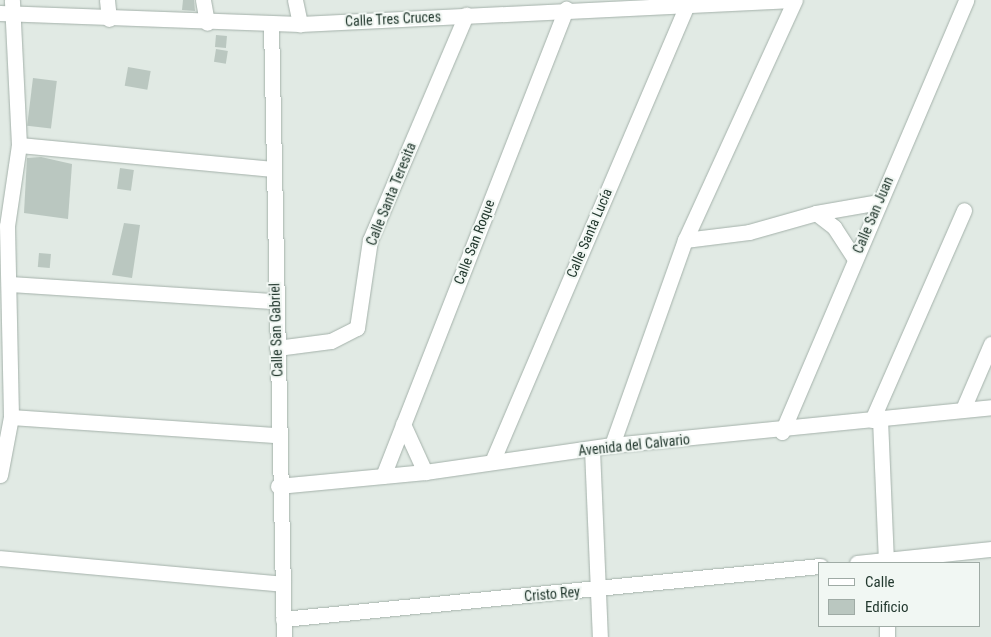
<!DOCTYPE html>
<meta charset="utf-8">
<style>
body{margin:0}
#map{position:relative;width:991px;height:637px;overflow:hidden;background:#e1eae4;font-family:"Roboto Condensed",sans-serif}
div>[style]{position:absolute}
.building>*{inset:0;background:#bac7c0;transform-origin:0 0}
.roads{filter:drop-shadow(0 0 1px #a4b1aa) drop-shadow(0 0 1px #a4b1aa)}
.street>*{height:15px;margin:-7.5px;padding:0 7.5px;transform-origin:7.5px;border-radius:7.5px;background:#fff}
.secondary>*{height:15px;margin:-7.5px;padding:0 7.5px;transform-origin:7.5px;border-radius:7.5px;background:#fff}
span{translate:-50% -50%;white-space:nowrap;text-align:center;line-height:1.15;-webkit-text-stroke:4px #f1f7f3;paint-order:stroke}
.street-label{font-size:14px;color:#23392f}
.legend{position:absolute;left:818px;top:562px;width:162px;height:65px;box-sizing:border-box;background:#f1f7f3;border:1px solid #9faba5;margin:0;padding:6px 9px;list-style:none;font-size:15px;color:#23392f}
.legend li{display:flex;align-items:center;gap:10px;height:25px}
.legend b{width:25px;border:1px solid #9faba5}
</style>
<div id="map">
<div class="building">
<i style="clip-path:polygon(183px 0,194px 0,195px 11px,182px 10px)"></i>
<i style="left:216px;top:35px;width:11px;height:12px;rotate:5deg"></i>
<i style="left:216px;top:49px;width:12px;height:13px;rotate:9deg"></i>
<i style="left:128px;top:67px;width:23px;height:19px;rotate:10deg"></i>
<i style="left:33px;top:78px;width:24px;height:48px;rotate:7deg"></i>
<i style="clip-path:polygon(41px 157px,72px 164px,68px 219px,24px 213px,27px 158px)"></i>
<i style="left:120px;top:168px;width:14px;height:21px;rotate:8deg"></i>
<i style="clip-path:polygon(124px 223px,140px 225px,132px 278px,112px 275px)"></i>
<i style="left:39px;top:253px;width:12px;height:14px;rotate:5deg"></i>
</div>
<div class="roads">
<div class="street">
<i style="left:107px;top:0;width:19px;rotate:84deg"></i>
<i style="left:203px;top:0;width:23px;rotate:80deg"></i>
<i style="left:295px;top:0;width:25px;rotate:78deg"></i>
<i style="left:19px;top:145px;width:253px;rotate:5.4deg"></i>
<i style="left:816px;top:213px;width:64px;rotate:-9.9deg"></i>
<i style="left:685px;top:240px;width:64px;rotate:-7.1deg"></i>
<i style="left:749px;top:232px;width:70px;rotate:-15.8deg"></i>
<i style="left:816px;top:213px;width:23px;rotate:38deg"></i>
<i style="left:834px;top:227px;width:37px;rotate:57deg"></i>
<i style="left:10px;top:284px;width:266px;rotate:3.7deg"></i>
<i style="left:277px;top:348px;width:54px;rotate:-7.4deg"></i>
<i style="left:331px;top:341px;width:29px;rotate:-27deg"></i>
<i style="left:357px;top:328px;width:89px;rotate:-81.6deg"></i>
<i style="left:370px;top:240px;width:245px;rotate:-66.9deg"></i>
<i style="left:963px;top:409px;width:71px;rotate:-66.7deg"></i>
<i style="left:11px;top:417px;width:267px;rotate:3.9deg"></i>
<i style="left:880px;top:419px;width:144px;rotate:87.6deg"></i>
<i style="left:872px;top:420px;width:229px;rotate:-66.3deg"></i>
<i style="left:403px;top:424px;width:53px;rotate:65.4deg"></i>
<i style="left:782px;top:432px;width:470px;rotate:-66.9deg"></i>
<i style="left:612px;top:445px;width:218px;rotate:-70.4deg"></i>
<i style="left:685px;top:240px;width:264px;rotate:-65.4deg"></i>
<i style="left:592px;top:449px;width:188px;rotate:87.6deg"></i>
<i style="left:492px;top:462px;width:497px;rotate:-66.9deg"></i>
<i style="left:0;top:475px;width:59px;rotate:-79.3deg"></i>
<i style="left:11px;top:417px;width:191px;rotate:-91.2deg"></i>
<i style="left:7px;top:226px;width:82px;rotate:-81.6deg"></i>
<i style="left:19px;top:145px;width:145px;rotate:-92.8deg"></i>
<i style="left:383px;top:476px;width:502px;rotate:-68.6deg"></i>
<i style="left:278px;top:486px;width:148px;rotate:-5.4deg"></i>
<i style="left:425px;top:472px;width:189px;rotate:-8.2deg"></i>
<i style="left:612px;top:445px;width:381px;rotate:-5.7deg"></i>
<i style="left:0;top:558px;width:284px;rotate:5.2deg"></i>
<i style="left:857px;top:563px;width:135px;rotate:-6deg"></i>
<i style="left:283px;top:619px;width:540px;rotate:-5.64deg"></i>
<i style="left:887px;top:626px;width:11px;rotate:90deg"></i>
</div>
<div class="secondary">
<i style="left:0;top:13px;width:300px;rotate:2.1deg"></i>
<i style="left:300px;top:24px;width:488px;rotate:-2.8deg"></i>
<i style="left:271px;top:24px;width:613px;rotate:88.79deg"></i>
</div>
</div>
<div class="street-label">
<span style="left:393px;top:19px;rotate:-3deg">Calle Tres Cruces</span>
<span style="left:391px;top:194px;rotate:-68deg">Calle Santa Teresita</span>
<span style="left:873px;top:215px;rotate:-67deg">Calle San Juan</span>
<span style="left:589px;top:233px;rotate:-67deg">Calle Santa Lucía</span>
<span style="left:474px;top:242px;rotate:-69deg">Calle San Roque</span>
<span style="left:276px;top:330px;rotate:-92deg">Calle San Gabriel</span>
<span style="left:634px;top:445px;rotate:-6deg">Avenida del Calvario</span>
<span style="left:552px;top:594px;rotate:-5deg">Cristo Rey</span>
</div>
<ul class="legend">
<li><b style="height:6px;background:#fff"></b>Calle</li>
<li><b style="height:14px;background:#bac7c0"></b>Edificio</li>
</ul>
</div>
